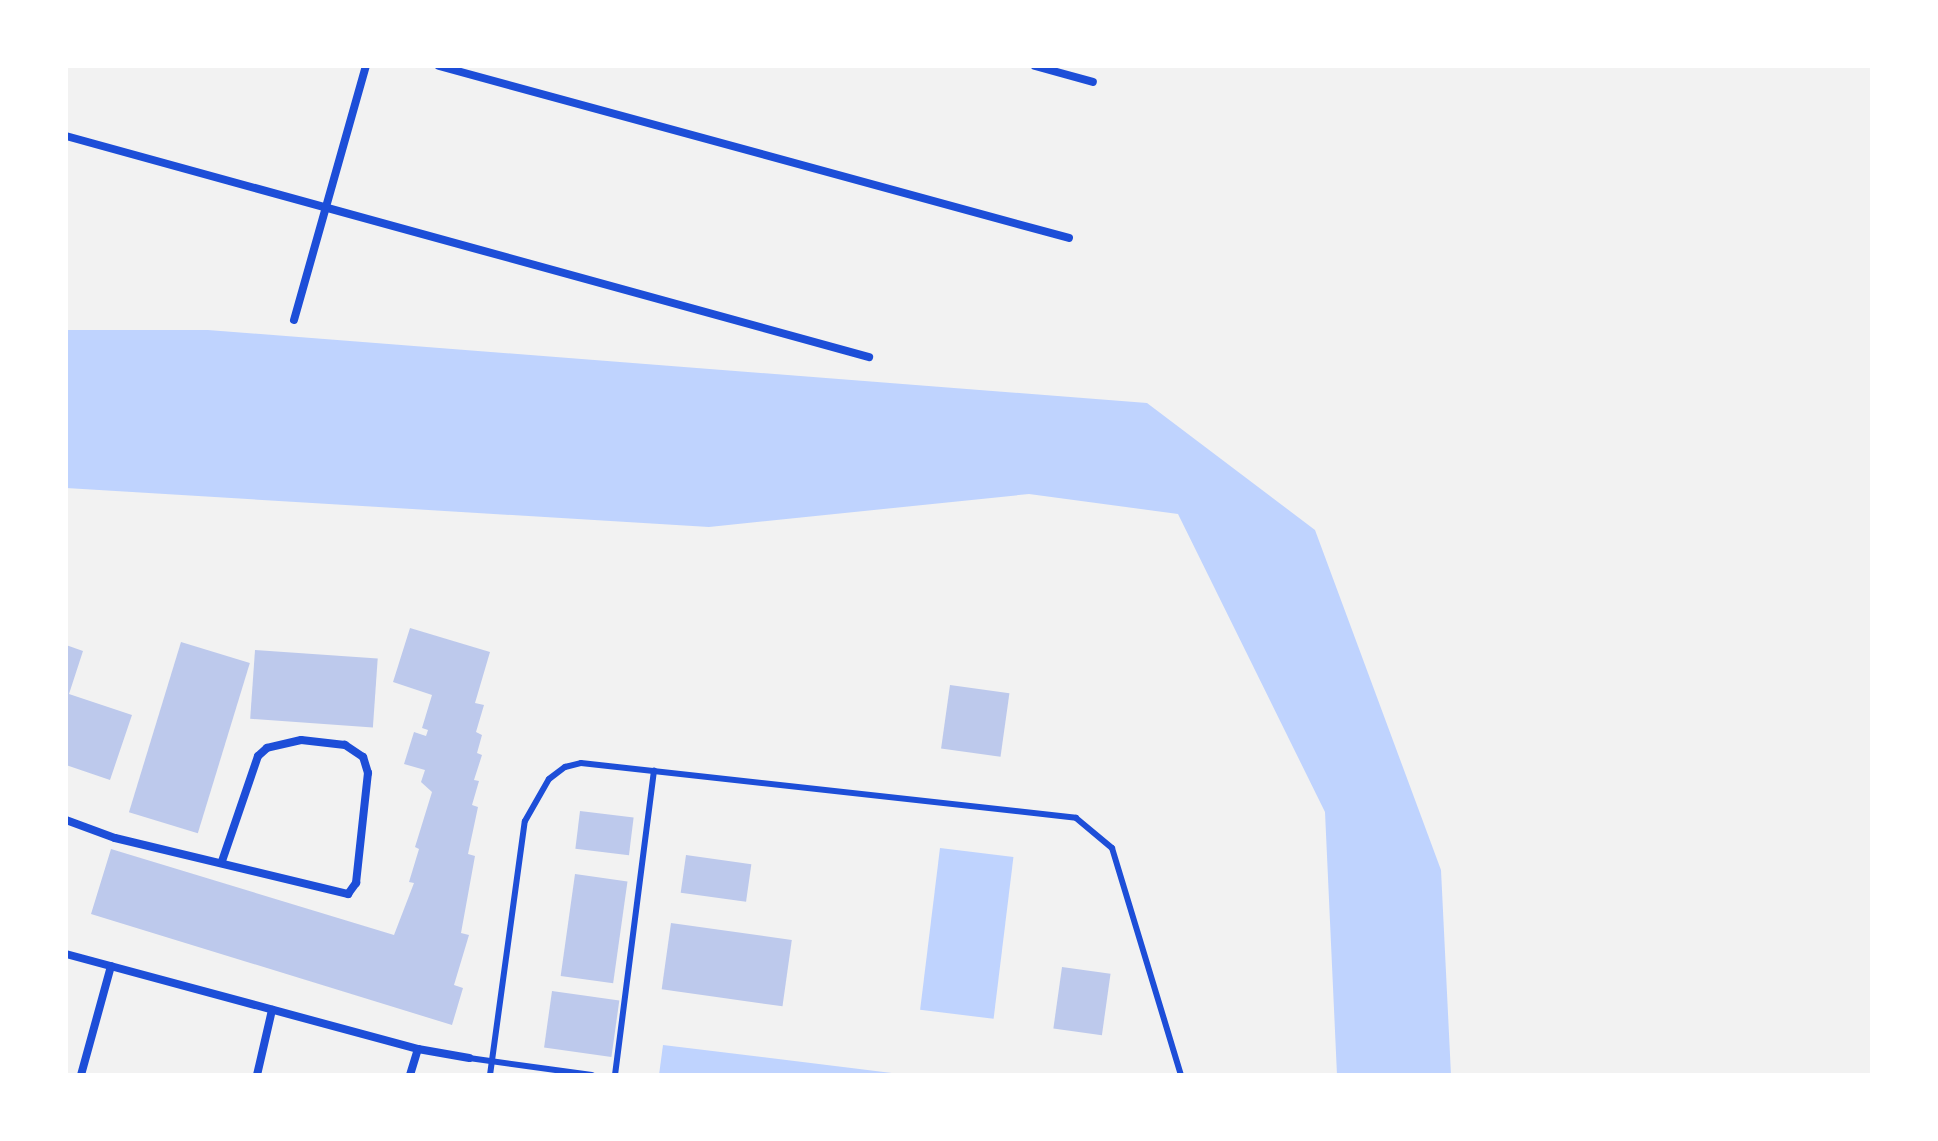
<!DOCTYPE html>
<style>
body{margin:0}
#map{position:relative;width:1938px;height:1141px;overflow:hidden;background:#f2f2f2;font-family:"Playfair Display",serif}
div>[style]{position:absolute}
.water>*{inset:0;background:#bfd3fe;transform-origin:0 0}
.building>*{inset:0;background:#bdc9ec;transform-origin:0 0}
.service>*{height:6px;margin:-3px;padding:0 3px;transform-origin:3px;border-radius:3px;background:#1d4ed8}
.minor>*{height:8px;margin:-4px;padding:0 4px;transform-origin:4px;border-radius:4px;background:#1d4ed8}
span{translate:-50% -50%;white-space:nowrap;text-align:center;line-height:1.15;-webkit-text-stroke:6px #fff;paint-order:stroke}
.frame{position:absolute;inset:0;border:68px solid #fff;pointer-events:none}
</style>
<div id="map">
<div class="water">
<i style="clip-path:polygon(66px 330px,208px 330px,1147px 403px,1315px 530px,1441px 870px,1451px 1075px,1337px 1075px,1325px 812px,1178px 514px,1029px 494px,709px 527px,66px 488px)"></i>
<i style="left:940px;top:848px;width:74px;height:163px;rotate:7deg"></i>
<i style="clip-path:polygon(663px 1045px,908px 1075px,659px 1075px)"></i>
</div>
<div class="building">
<i style="clip-path:polygon(410px 628px,490px 652px,475px 703px,484px 705px,476px 732px,482px 735px,477px 753px,482px 755px,474px 780px,479px 781px,472px 805px,478px 807px,468px 854px,475px 856px,461px 933px,469px 935px,454px 985px,463px 988px,452px 1025px,91px 914px,111px 849px,394px 935px,414px 883px,409px 882px,419px 849px,415px 847px,432px 792px,421px 782px,425px 770px,404px 764px,414px 732px,426px 736px,428px 730px,422px 728px,432px 695px,393px 682px)"></i>
<i style="left:181px;top:642px;width:72px;height:178px;rotate:17deg"></i>
<i style="clip-path:polygon(66px 645px,83px 651px,69px 694px,132px 715px,110px 780px,66px 765px)"></i>
<i style="left:255px;top:650px;width:123px;height:69px;rotate:4deg"></i>
<i style="left:950px;top:685px;width:60px;height:64px;rotate:8deg"></i>
<i style="left:580px;top:811px;width:54px;height:38px;rotate:7deg"></i>
<i style="left:686px;top:855px;width:66px;height:38px;rotate:8deg"></i>
<i style="left:575px;top:874px;width:53px;height:103px;rotate:8deg"></i>
<i style="left:671px;top:923px;width:122px;height:67px;rotate:8deg"></i>
<i style="left:1062px;top:967px;width:49px;height:62px;rotate:8deg"></i>
<i style="left:552px;top:991px;width:68px;height:57px;rotate:8deg"></i>
</div>
<div class="service">
<i style="left:469px;top:1058px;width:124px;rotate:7.9deg"></i>
<i style="left:490px;top:1075px;width:256px;rotate:-82.2deg"></i>
<i style="left:525px;top:821px;width:48px;rotate:-60.3deg"></i>
<i style="left:549px;top:779px;width:20px;rotate:-37deg"></i>
<i style="left:565px;top:767px;width:16px;rotate:-14deg"></i>
<i style="left:581px;top:763px;width:498px;rotate:6.3deg"></i>
<i style="left:1076px;top:818px;width:47px;rotate:39.8deg"></i>
<i style="left:1112px;top:848px;width:237px;rotate:73.1deg"></i>
<i style="left:615px;top:1075px;width:307px;rotate:-82.7deg"></i>
</div>
<div class="minor">
<i style="left:439px;top:66px;width:653px;rotate:15.27deg"></i>
<i style="left:1035px;top:66px;width:60px;rotate:15.4deg"></i>
<i style="left:66px;top:136px;width:833px;rotate:15.39deg"></i>
<i style="left:294px;top:320px;width:264px;rotate:-74.2deg"></i>
<i style="left:66px;top:820px;width:52px;rotate:20.2deg"></i>
<i style="left:115px;top:838px;width:240px;rotate:13.5deg"></i>
<i style="left:348px;top:894px;width:14px;rotate:-54deg"></i>
<i style="left:356px;top:883px;width:111px;rotate:-83.8deg"></i>
<i style="left:368px;top:773px;width:17px;rotate:-107deg"></i>
<i style="left:363px;top:757px;width:22px;rotate:-146deg"></i>
<i style="left:345px;top:745px;width:44px;rotate:-173.5deg"></i>
<i style="left:301px;top:740px;width:35px;rotate:167deg"></i>
<i style="left:267px;top:748px;width:12px;rotate:138deg"></i>
<i style="left:258px;top:756px;width:111px;rotate:108.9deg"></i>
<i style="left:66px;top:954px;width:365px;rotate:15.1deg"></i>
<i style="left:418px;top:1049px;width:52px;rotate:10deg"></i>
<i style="left:81px;top:1075px;width:113px;rotate:-74.6deg"></i>
<i style="left:257px;top:1075px;width:67px;rotate:-77deg"></i>
<i style="left:410px;top:1075px;width:27px;rotate:-73deg"></i>
</div>
<div class="frame"></div>
</div>
